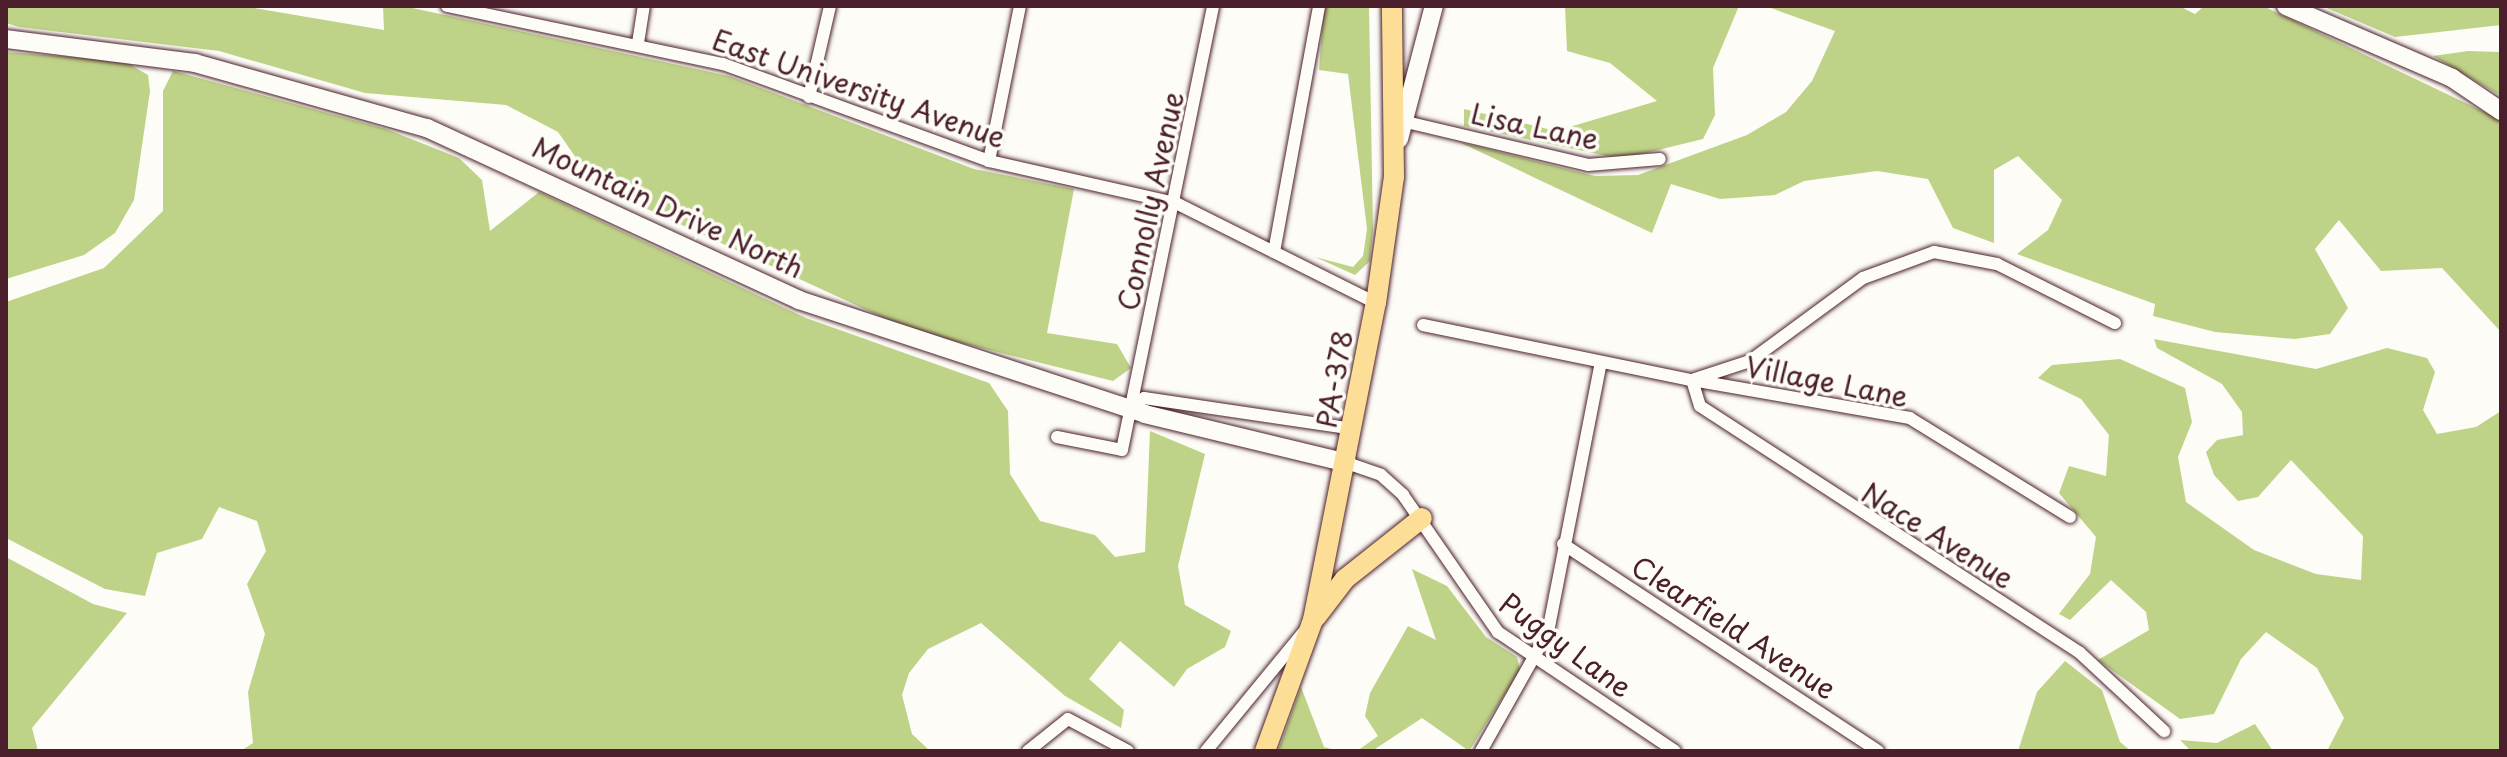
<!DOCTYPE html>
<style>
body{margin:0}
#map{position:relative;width:2507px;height:757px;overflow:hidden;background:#fdfcf7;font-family:"Playpen Sans",sans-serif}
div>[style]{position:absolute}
.green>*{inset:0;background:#bfd388}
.roads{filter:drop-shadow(0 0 2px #4a1f2b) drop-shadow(0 0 2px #4a1f2b)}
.street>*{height:12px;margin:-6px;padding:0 6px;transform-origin:6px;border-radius:6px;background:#fdfcf7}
.secondary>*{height:18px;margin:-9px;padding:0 9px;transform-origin:9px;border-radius:9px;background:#fdfcf7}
.primary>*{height:20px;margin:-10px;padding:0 10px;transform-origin:10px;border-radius:10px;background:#fdde96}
span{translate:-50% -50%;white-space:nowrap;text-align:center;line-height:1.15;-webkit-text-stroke:7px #fdfcf7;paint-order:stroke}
.street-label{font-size:28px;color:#4a1f2b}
.frame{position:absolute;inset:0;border:8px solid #4a1f2b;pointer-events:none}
</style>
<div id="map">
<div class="green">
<i style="clip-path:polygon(6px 6px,242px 6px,384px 30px,383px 6px,403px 6px,729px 76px,974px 169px,1074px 189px,1047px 333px,1117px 344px,1131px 368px,1113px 381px,910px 330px,595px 185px,558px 132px,506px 105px,365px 93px,219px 51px,19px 27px,6px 23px)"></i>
<i style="clip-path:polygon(1324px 6px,1369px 6px,1373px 230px,1370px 261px,1355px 275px,1315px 257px,1353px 267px,1363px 256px,1367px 229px,1348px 74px,1319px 70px)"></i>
<i style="clip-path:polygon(1565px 6px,1739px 6px,1713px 68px,1715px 115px,1703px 139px,1621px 159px,1464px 126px,1464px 109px,1556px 131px,1657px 101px,1610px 63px,1567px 51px)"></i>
<i style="clip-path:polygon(1765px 6px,2179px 6px,2195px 14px,2204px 6px,2263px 6px,2501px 120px,2501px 332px,2442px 268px,2381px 271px,2339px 220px,2315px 249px,2348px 308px,2330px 334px,2295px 339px,2215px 332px,2153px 316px,2155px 304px,2017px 254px,2048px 230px,2062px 200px,2018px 156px,1994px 170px,1994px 243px,1953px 228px,1928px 179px,1877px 171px,1804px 181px,1775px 195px,1720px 199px,1671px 184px,1652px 233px,1459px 142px,1595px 176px,1638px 175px,1747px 135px,1786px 112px,1812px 81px,1835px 31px)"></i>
<i style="clip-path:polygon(2322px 6px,2501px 6px,2501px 25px,2395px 37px)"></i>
<i style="clip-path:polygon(2468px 51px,2501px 52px,2501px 96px,2433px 56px)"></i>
<i style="clip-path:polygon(6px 52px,124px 61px,148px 75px,150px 91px,134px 200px,115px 233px,84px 255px,6px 279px)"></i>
<i style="clip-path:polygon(173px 71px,386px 129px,459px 158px,482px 180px,490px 231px,539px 192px,806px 318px,989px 383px,1008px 411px,1010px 474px,1040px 521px,1095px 535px,1115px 557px,1145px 552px,1150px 431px,1205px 454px,1178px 566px,1185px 605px,1231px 631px,1225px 647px,1187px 669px,1174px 687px,1120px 641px,1089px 679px,1124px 710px,1121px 728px,1065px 696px,981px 623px,928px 649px,909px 673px,902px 695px,912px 734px,930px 751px,241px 751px,253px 743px,248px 692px,265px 634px,247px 584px,266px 551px,257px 521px,219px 507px,202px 539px,157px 553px,145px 596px,105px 589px,6px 538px,6px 302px,104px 268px,163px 211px,163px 91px)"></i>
<i style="clip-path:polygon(2154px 339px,2316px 369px,2387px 348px,2427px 358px,2435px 372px,2423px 410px,2437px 434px,2476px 427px,2501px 411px,2501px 751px,2327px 751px,2344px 718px,2317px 668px,2266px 632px,2241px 659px,2214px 714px,2180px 719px,2098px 660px,2149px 630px,2146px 612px,2111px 580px,2070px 620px,2059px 614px,2090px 574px,2096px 537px,2059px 493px,2069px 466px,2106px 476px,2109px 435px,2081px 399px,2038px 378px,2052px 365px,2120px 359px,2185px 388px,2192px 422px,2178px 457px,2186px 502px,2254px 550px,2316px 574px,2361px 580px,2363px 536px,2291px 460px,2258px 497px,2238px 501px,2214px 475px,2206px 452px,2217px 440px,2243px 435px,2242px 412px,2222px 384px,2157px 348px)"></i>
<i style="clip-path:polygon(6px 557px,93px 604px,127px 613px,32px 728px,38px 751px,6px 751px)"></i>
<i style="clip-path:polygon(1412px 569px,1447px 586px,1486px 637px,1517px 657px,1520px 670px,1469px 751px,1422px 718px,1372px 751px,1357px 751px,1378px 736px,1365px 716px,1370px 693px,1408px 626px,1436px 640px)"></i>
<i style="clip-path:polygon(2065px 661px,2102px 690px,2120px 742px,2131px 751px,2018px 751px,2037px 692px)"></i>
<i style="clip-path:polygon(1301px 687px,1324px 747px,1338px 751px,1278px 751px)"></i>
<i style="clip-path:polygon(2255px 724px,2273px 751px,2191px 751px,2180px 740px,2217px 743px)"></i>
</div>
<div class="roads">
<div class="street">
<i style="left:447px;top:6px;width:282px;rotate:11.9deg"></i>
<i style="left:723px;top:64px;width:283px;rotate:20deg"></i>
<i style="left:989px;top:161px;width:192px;rotate:12.7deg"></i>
<i style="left:1176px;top:203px;width:224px;rotate:26.6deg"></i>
<i style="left:638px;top:43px;width:37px;rotate:-81deg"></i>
<i style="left:809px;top:97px;width:93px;rotate:-77deg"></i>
<i style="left:1402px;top:121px;width:191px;rotate:13.3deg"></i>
<i style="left:1588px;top:165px;width:72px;rotate:-4.8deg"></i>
<i style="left:989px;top:161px;width:158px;rotate:-78.7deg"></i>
<i style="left:1274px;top:252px;width:250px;rotate:-79.6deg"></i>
<i style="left:1423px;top:325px;width:275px;rotate:11.6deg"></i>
<i style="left:1692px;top:380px;width:61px;rotate:-18.1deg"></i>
<i style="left:1750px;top:361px;width:140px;rotate:-36.3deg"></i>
<i style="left:1863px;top:278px;width:76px;rotate:-20.1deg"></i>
<i style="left:1934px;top:252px;width:64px;rotate:10.8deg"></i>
<i style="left:1997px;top:264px;width:132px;rotate:26.6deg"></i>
<i style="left:1132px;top:405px;width:14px;rotate:-30deg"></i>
<i style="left:1144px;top:398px;width:211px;rotate:8.4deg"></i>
<i style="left:1057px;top:437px;width:66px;rotate:11.3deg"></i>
<i style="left:1122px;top:450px;width:453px;rotate:-78.4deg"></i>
<i style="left:1347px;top:463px;width:36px;rotate:19deg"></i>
<i style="left:1381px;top:475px;width:30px;rotate:42deg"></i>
<i style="left:1403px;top:495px;width:167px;rotate:55.3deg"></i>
<i style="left:1498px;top:632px;width:213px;rotate:33.9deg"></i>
<i style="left:2070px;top:517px;width:188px;rotate:-148.3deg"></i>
<i style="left:1910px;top:418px;width:221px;rotate:-170.1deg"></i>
<i style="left:1692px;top:380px;width:27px;rotate:73deg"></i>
<i style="left:1700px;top:406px;width:453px;rotate:33deg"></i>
<i style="left:2080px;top:653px;width:115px;rotate:42.9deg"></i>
<i style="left:1563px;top:544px;width:377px;rotate:33.3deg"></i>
<i style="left:1028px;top:751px;width:51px;rotate:-38.7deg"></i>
<i style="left:1068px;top:719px;width:68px;rotate:28.1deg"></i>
<i style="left:1206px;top:751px;width:153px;rotate:-50.6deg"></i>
<i style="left:1481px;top:751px;width:137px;rotate:-60.6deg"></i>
<i style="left:1548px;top:632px;width:275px;rotate:-78.9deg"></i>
</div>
<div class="secondary">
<i style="left:2286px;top:6px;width:181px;rotate:23.4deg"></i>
<i style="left:2452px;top:78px;width:59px;rotate:34deg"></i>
<i style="left:6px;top:39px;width:191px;rotate:7.2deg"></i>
<i style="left:195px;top:63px;width:241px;rotate:15.7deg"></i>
<i style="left:427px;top:128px;width:410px;rotate:24.8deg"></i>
<i style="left:799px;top:300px;width:364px;rotate:18.2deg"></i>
<i style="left:1145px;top:414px;width:208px;rotate:13.6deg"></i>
<i style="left:1399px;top:139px;width:138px;rotate:-75.3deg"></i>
</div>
<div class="primary">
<i style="left:1316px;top:617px;width:48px;rotate:-52.7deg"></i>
<i style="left:1345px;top:579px;width:98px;rotate:-38.4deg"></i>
<i style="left:1265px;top:751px;width:140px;rotate:-69.9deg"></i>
<i style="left:1313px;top:620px;width:323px;rotate:-78.8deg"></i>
<i style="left:1376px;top:303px;width:127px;rotate:-81.9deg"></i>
<i style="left:1394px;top:177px;width:171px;rotate:-90.7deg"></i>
</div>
</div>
<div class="street-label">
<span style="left:859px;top:88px;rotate:19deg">East University Avenue</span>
<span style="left:1535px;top:126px;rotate:12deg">Lisa Lane</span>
<span style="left:1150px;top:201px;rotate:-78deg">Connolly Avenue</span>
<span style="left:668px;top:207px;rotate:25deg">Mountain Drive North</span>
<span style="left:1334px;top:379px;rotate:-80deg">PA-378</span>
<span style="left:1827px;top:381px;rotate:11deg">Village Lane</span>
<span style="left:1938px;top:535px;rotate:32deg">Nace Avenue</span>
<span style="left:1734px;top:627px;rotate:33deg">Clearfield Avenue</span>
<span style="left:1566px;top:645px;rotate:36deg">Puggy Lane</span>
</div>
<div class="frame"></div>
</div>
